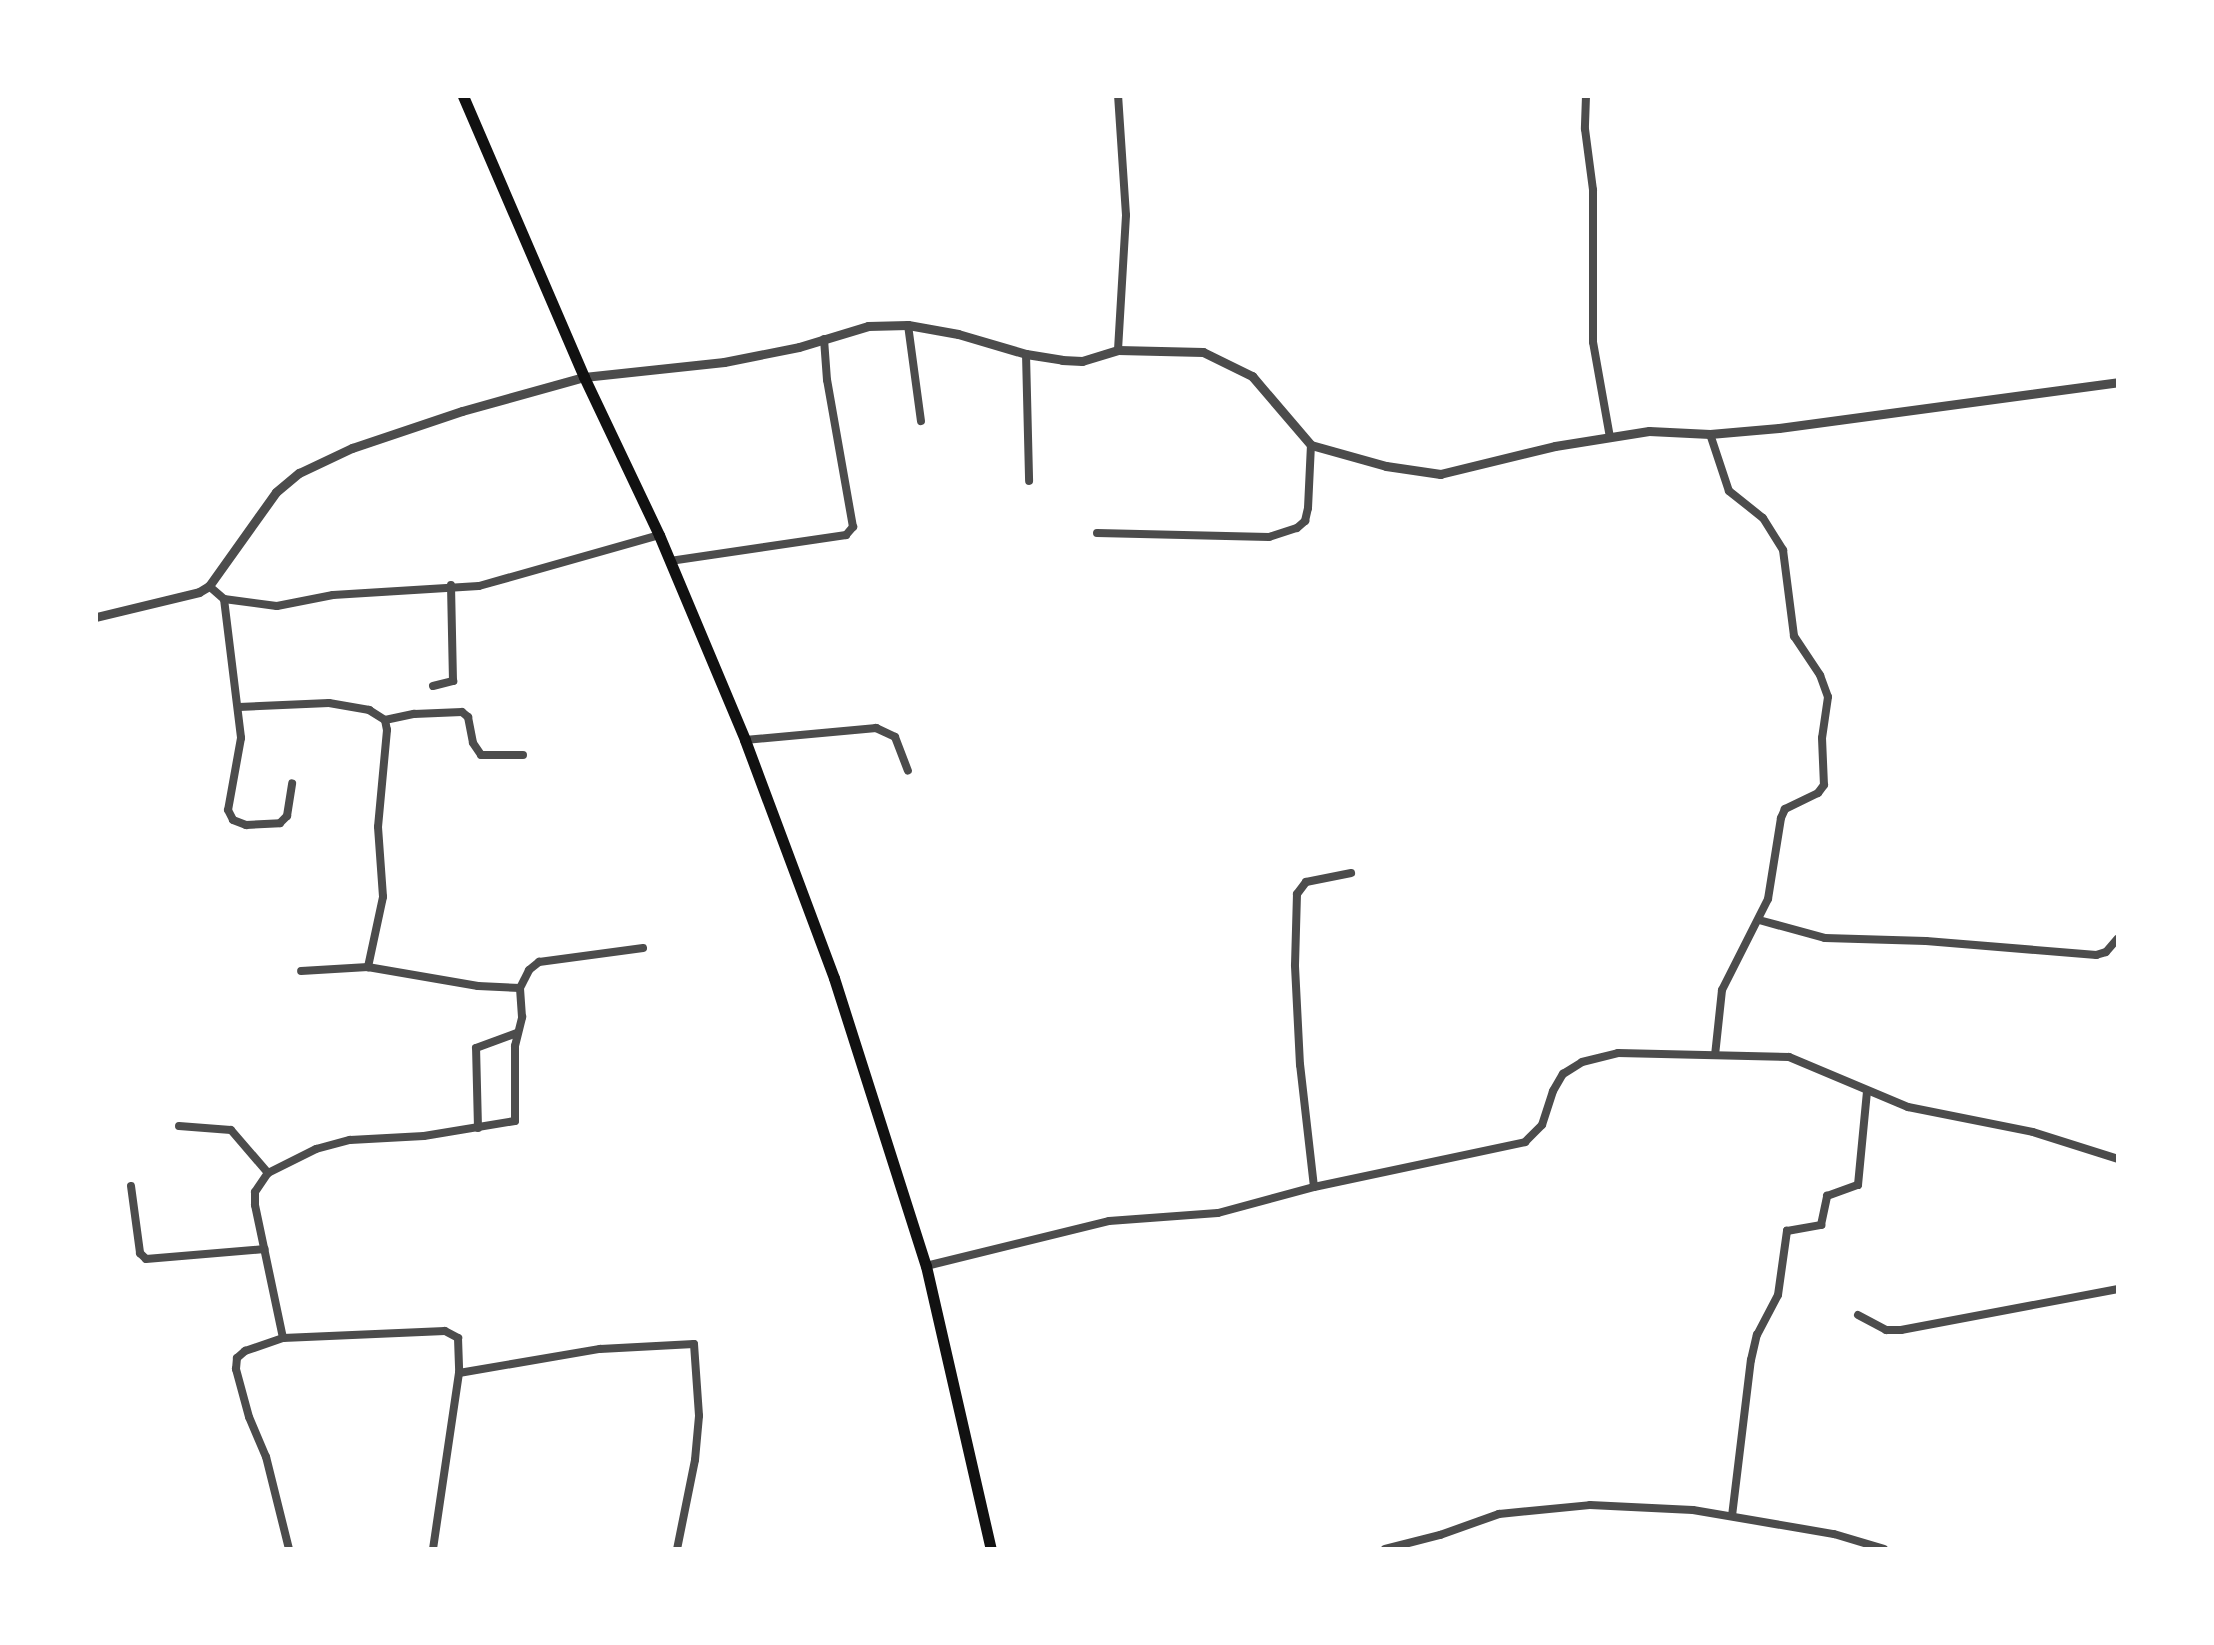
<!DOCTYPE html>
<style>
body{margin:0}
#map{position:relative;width:2214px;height:1645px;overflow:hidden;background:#fff;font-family:Karla,sans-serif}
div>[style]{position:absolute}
.minor>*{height:8px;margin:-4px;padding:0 4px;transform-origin:4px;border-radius:4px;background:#4c4c4c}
.tertiary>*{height:9px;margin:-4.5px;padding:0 4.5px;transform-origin:4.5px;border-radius:4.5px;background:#4c4c4c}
.secondary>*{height:11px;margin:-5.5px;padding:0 5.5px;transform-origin:5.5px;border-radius:5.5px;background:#111}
span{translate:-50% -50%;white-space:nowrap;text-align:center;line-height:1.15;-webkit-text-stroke:7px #fff;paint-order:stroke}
.frame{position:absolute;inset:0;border:98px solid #fff;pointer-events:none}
</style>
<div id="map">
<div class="minor">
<i style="left:1586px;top:96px;width:33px;rotate:92deg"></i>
<i style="left:1585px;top:129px;width:62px;rotate:82.5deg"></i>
<i style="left:1593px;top:190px;width:152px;rotate:90deg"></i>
<i style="left:1593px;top:342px;width:97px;rotate:79.9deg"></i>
<i style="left:908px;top:325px;width:97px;rotate:82.3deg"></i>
<i style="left:1118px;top:350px;width:135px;rotate:-86.6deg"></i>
<i style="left:1126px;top:215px;width:119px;rotate:-93.8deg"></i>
<i style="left:1026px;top:354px;width:127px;rotate:88.6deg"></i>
<i style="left:1710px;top:434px;width:60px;rotate:71.6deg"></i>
<i style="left:1729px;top:491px;width:43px;rotate:38.5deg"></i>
<i style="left:1763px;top:518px;width:38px;rotate:58deg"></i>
<i style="left:1783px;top:550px;width:87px;rotate:82.7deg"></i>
<i style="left:1794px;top:636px;width:47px;rotate:56.3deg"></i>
<i style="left:1820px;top:675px;width:23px;rotate:70deg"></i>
<i style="left:1828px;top:697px;width:41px;rotate:98.3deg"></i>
<i style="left:1822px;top:738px;width:47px;rotate:87.6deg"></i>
<i style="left:1824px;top:785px;width:10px;rotate:127deg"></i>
<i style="left:1818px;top:793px;width:37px;rotate:154deg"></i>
<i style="left:1785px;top:809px;width:10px;rotate:114deg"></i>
<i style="left:1781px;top:818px;width:82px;rotate:99.1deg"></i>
<i style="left:1768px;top:899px;width:102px;rotate:116.8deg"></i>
<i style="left:1722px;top:990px;width:65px;rotate:96.1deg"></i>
<i style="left:1097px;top:533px;width:172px;rotate:1.3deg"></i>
<i style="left:1269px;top:537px;width:29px;rotate:-18deg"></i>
<i style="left:1297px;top:528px;width:11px;rotate:-41deg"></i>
<i style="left:1305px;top:521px;width:13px;rotate:-77deg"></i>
<i style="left:1308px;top:508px;width:63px;rotate:-87.3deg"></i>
<i style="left:670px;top:561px;width:178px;rotate:-8.4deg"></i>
<i style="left:846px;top:535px;width:11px;rotate:-49deg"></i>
<i style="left:853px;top:527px;width:149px;rotate:-100deg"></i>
<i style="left:827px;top:380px;width:41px;rotate:-94.2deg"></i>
<i style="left:209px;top:586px;width:20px;rotate:41deg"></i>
<i style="left:224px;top:599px;width:53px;rotate:7.5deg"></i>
<i style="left:277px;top:606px;width:57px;rotate:-11.1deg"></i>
<i style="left:333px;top:595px;width:146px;rotate:-3.5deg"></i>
<i style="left:479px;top:586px;width:187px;rotate:-15.8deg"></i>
<i style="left:224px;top:599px;width:140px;rotate:83deg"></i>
<i style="left:241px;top:738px;width:73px;rotate:100.2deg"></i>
<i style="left:228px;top:810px;width:11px;rotate:63deg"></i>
<i style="left:233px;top:820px;width:14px;rotate:21deg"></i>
<i style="left:246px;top:825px;width:34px;rotate:-3deg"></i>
<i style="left:280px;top:823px;width:10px;rotate:-45deg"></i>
<i style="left:287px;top:816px;width:33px;rotate:-81deg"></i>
<i style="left:433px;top:686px;width:21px;rotate:-14deg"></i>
<i style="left:453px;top:681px;width:96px;rotate:-91.2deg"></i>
<i style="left:239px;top:707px;width:90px;rotate:-2.5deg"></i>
<i style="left:329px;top:703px;width:41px;rotate:9.9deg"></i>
<i style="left:369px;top:710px;width:19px;rotate:32deg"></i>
<i style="left:385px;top:720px;width:10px;rotate:79deg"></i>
<i style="left:387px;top:730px;width:97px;rotate:95.3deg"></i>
<i style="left:378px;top:827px;width:70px;rotate:85.9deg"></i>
<i style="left:383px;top:897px;width:72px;rotate:102.1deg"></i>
<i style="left:385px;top:720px;width:30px;rotate:-12deg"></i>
<i style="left:414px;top:714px;width:48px;rotate:-2.4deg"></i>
<i style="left:462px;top:712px;width:8px;rotate:40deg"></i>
<i style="left:468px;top:717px;width:26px;rotate:79deg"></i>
<i style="left:473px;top:743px;width:14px;rotate:56deg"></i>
<i style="left:481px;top:755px;width:42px"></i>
<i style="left:745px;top:740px;width:132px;rotate:-5.2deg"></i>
<i style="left:876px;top:728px;width:21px;rotate:25deg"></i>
<i style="left:895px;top:737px;width:36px;rotate:69deg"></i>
<i style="left:1759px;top:920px;width:68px;rotate:15.3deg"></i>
<i style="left:1825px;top:938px;width:101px;rotate:1.7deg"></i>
<i style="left:1926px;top:941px;width:171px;rotate:4.7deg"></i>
<i style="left:2096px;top:955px;width:10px;rotate:-17deg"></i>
<i style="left:2106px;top:952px;width:18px;rotate:-49deg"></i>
<i style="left:520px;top:988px;width:20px;rotate:-63deg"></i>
<i style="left:529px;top:970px;width:13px;rotate:-39deg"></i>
<i style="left:539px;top:962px;width:105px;rotate:-7.7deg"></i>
<i style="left:179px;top:1126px;width:52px;rotate:4.4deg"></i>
<i style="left:231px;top:1130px;width:57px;rotate:49.3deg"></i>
<i style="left:478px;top:1128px;width:80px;rotate:-91.4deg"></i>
<i style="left:476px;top:1048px;width:44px;rotate:-20.1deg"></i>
<i style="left:131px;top:1186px;width:68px;rotate:82.3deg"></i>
<i style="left:140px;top:1253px;width:8px;rotate:45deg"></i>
<i style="left:146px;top:1259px;width:119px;rotate:-4.8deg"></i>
<i style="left:1314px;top:1187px;width:123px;rotate:-96.5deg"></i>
<i style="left:1300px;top:1065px;width:100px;rotate:-92.9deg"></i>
<i style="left:1295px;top:965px;width:71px;rotate:-88.4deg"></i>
<i style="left:1297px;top:894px;width:15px;rotate:-53deg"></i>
<i style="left:1306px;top:882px;width:46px;rotate:-11.3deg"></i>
<i style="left:926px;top:1266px;width:188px;rotate:-13.8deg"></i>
<i style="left:1109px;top:1221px;width:109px;rotate:-4.2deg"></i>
<i style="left:1218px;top:1213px;width:99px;rotate:-15.2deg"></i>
<i style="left:1314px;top:1187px;width:216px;rotate:-12deg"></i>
<i style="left:1525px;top:1142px;width:24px;rotate:-45deg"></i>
<i style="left:1542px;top:1125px;width:36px;rotate:-72deg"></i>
<i style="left:1553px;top:1091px;width:20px;rotate:-60deg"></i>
<i style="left:1563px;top:1074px;width:22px;rotate:-32deg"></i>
<i style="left:1582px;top:1062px;width:37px;rotate:-14deg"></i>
<i style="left:1618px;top:1053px;width:171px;rotate:1.3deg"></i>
<i style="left:1789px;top:1057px;width:129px;rotate:22.8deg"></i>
<i style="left:1908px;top:1107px;width:127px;rotate:11.3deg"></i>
<i style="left:2033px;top:1132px;width:89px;rotate:17.6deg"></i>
<i style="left:1858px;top:1315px;width:32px;rotate:28deg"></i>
<i style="left:1886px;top:1330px;width:15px"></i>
<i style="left:1901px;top:1330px;width:221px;rotate:-10.7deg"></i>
<i style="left:283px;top:1338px;width:162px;rotate:-2.5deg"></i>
<i style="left:445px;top:1331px;width:15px;rotate:28deg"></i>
<i style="left:458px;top:1338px;width:35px;rotate:88deg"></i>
<i style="left:459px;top:1373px;width:143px;rotate:-9.7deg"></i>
<i style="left:600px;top:1349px;width:94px;rotate:-3deg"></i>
<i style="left:694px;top:1344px;width:72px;rotate:86deg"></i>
<i style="left:699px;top:1416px;width:44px;rotate:95.2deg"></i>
<i style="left:695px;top:1460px;width:91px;rotate:101.4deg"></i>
<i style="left:1732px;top:1516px;width:157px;rotate:-83.1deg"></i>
<i style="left:1751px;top:1360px;width:26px;rotate:-77deg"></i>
<i style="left:1757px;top:1335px;width:45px;rotate:-62.3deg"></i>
<i style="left:1778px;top:1295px;width:65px;rotate:-82deg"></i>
<i style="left:1787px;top:1231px;width:35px;rotate:-10deg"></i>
<i style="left:1821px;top:1225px;width:30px;rotate:-78deg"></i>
<i style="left:1827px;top:1196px;width:33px;rotate:-20deg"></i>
<i style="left:1858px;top:1185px;width:94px;rotate:-84.5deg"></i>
<i style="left:289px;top:1549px;width:95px;rotate:-104deg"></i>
<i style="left:266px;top:1457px;width:43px;rotate:-113deg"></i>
<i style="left:249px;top:1417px;width:50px;rotate:-105.2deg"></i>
<i style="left:236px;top:1369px;width:11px;rotate:-85deg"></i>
<i style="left:237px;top:1358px;width:11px;rotate:-41deg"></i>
<i style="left:245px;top:1351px;width:40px;rotate:-18.9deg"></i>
<i style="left:283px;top:1338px;width:136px;rotate:-101.9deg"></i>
<i style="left:255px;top:1205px;width:13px;rotate:-90deg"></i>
<i style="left:255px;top:1192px;width:23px;rotate:-56deg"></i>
<i style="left:268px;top:1173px;width:54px;rotate:-26.6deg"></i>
<i style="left:316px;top:1149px;width:35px;rotate:-15deg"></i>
<i style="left:350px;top:1140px;width:74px;rotate:-3.1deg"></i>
<i style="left:424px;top:1136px;width:92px;rotate:-9.4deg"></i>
<i style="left:515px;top:1121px;width:75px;rotate:-90deg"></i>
<i style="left:515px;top:1046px;width:30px;rotate:-76deg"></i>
<i style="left:522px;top:1017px;width:29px;rotate:-94deg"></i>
<i style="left:520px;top:988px;width:42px;rotate:-177.3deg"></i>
<i style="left:478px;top:986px;width:112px;rotate:-170.2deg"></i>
<i style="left:368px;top:967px;width:67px;rotate:176.6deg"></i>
<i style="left:433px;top:1549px;width:178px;rotate:-81.6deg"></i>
<i style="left:1385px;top:1549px;width:57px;rotate:-14.3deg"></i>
<i style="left:1440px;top:1535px;width:63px;rotate:-19.6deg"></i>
<i style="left:1499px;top:1514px;width:91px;rotate:-5.6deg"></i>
<i style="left:1590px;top:1505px;width:103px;rotate:2.8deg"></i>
<i style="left:1693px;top:1510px;width:143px;rotate:9.7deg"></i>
<i style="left:1834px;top:1534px;width:52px;rotate:16.7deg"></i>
</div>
<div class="tertiary">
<i style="left:96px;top:617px;width:106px;rotate:-13.6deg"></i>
<i style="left:199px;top:592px;width:12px;rotate:-31deg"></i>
<i style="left:209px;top:586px;width:115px;rotate:-54.5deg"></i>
<i style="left:276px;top:492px;width:30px;rotate:-40deg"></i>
<i style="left:299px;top:473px;width:59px;rotate:-25.3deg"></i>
<i style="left:352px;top:448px;width:116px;rotate:-18.6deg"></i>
<i style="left:462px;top:411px;width:127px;rotate:-15.6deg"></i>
<i style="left:584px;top:377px;width:141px;rotate:-6.1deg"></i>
<i style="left:724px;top:362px;width:76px;rotate:-11.3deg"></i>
<i style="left:799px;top:347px;width:72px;rotate:-16.9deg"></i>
<i style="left:868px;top:326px;width:40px;rotate:-1.4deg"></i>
<i style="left:908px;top:325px;width:51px;rotate:10.2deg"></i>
<i style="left:958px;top:334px;width:71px;rotate:16.4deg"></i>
<i style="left:1026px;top:354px;width:36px;rotate:9deg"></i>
<i style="left:1062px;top:360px;width:20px;rotate:3deg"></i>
<i style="left:1082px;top:361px;width:38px;rotate:-17deg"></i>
<i style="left:1118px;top:350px;width:85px;rotate:1.3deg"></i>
<i style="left:1203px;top:352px;width:55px;rotate:26.1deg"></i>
<i style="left:1252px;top:376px;width:91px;rotate:49.5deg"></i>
<i style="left:1311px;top:445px;width:78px;rotate:15.6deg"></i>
<i style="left:1386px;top:466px;width:55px;rotate:8.4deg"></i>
<i style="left:1440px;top:474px;width:118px;rotate:-13.7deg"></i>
<i style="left:1555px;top:446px;width:95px;rotate:-9.1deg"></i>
<i style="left:1649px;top:431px;width:61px;rotate:2.8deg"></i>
<i style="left:1710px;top:434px;width:69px;rotate:-5deg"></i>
<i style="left:1779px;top:428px;width:342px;rotate:-7.7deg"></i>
</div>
<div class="secondary">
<i style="left:463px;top:96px;width:306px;rotate:66.7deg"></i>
<i style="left:584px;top:377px;width:175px;rotate:64.6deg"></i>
<i style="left:659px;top:535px;width:222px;rotate:67.2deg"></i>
<i style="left:745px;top:740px;width:254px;rotate:69.5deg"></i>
<i style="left:834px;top:978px;width:302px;rotate:72.3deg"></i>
<i style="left:926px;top:1266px;width:290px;rotate:77.1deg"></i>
</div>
<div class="frame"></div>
</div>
